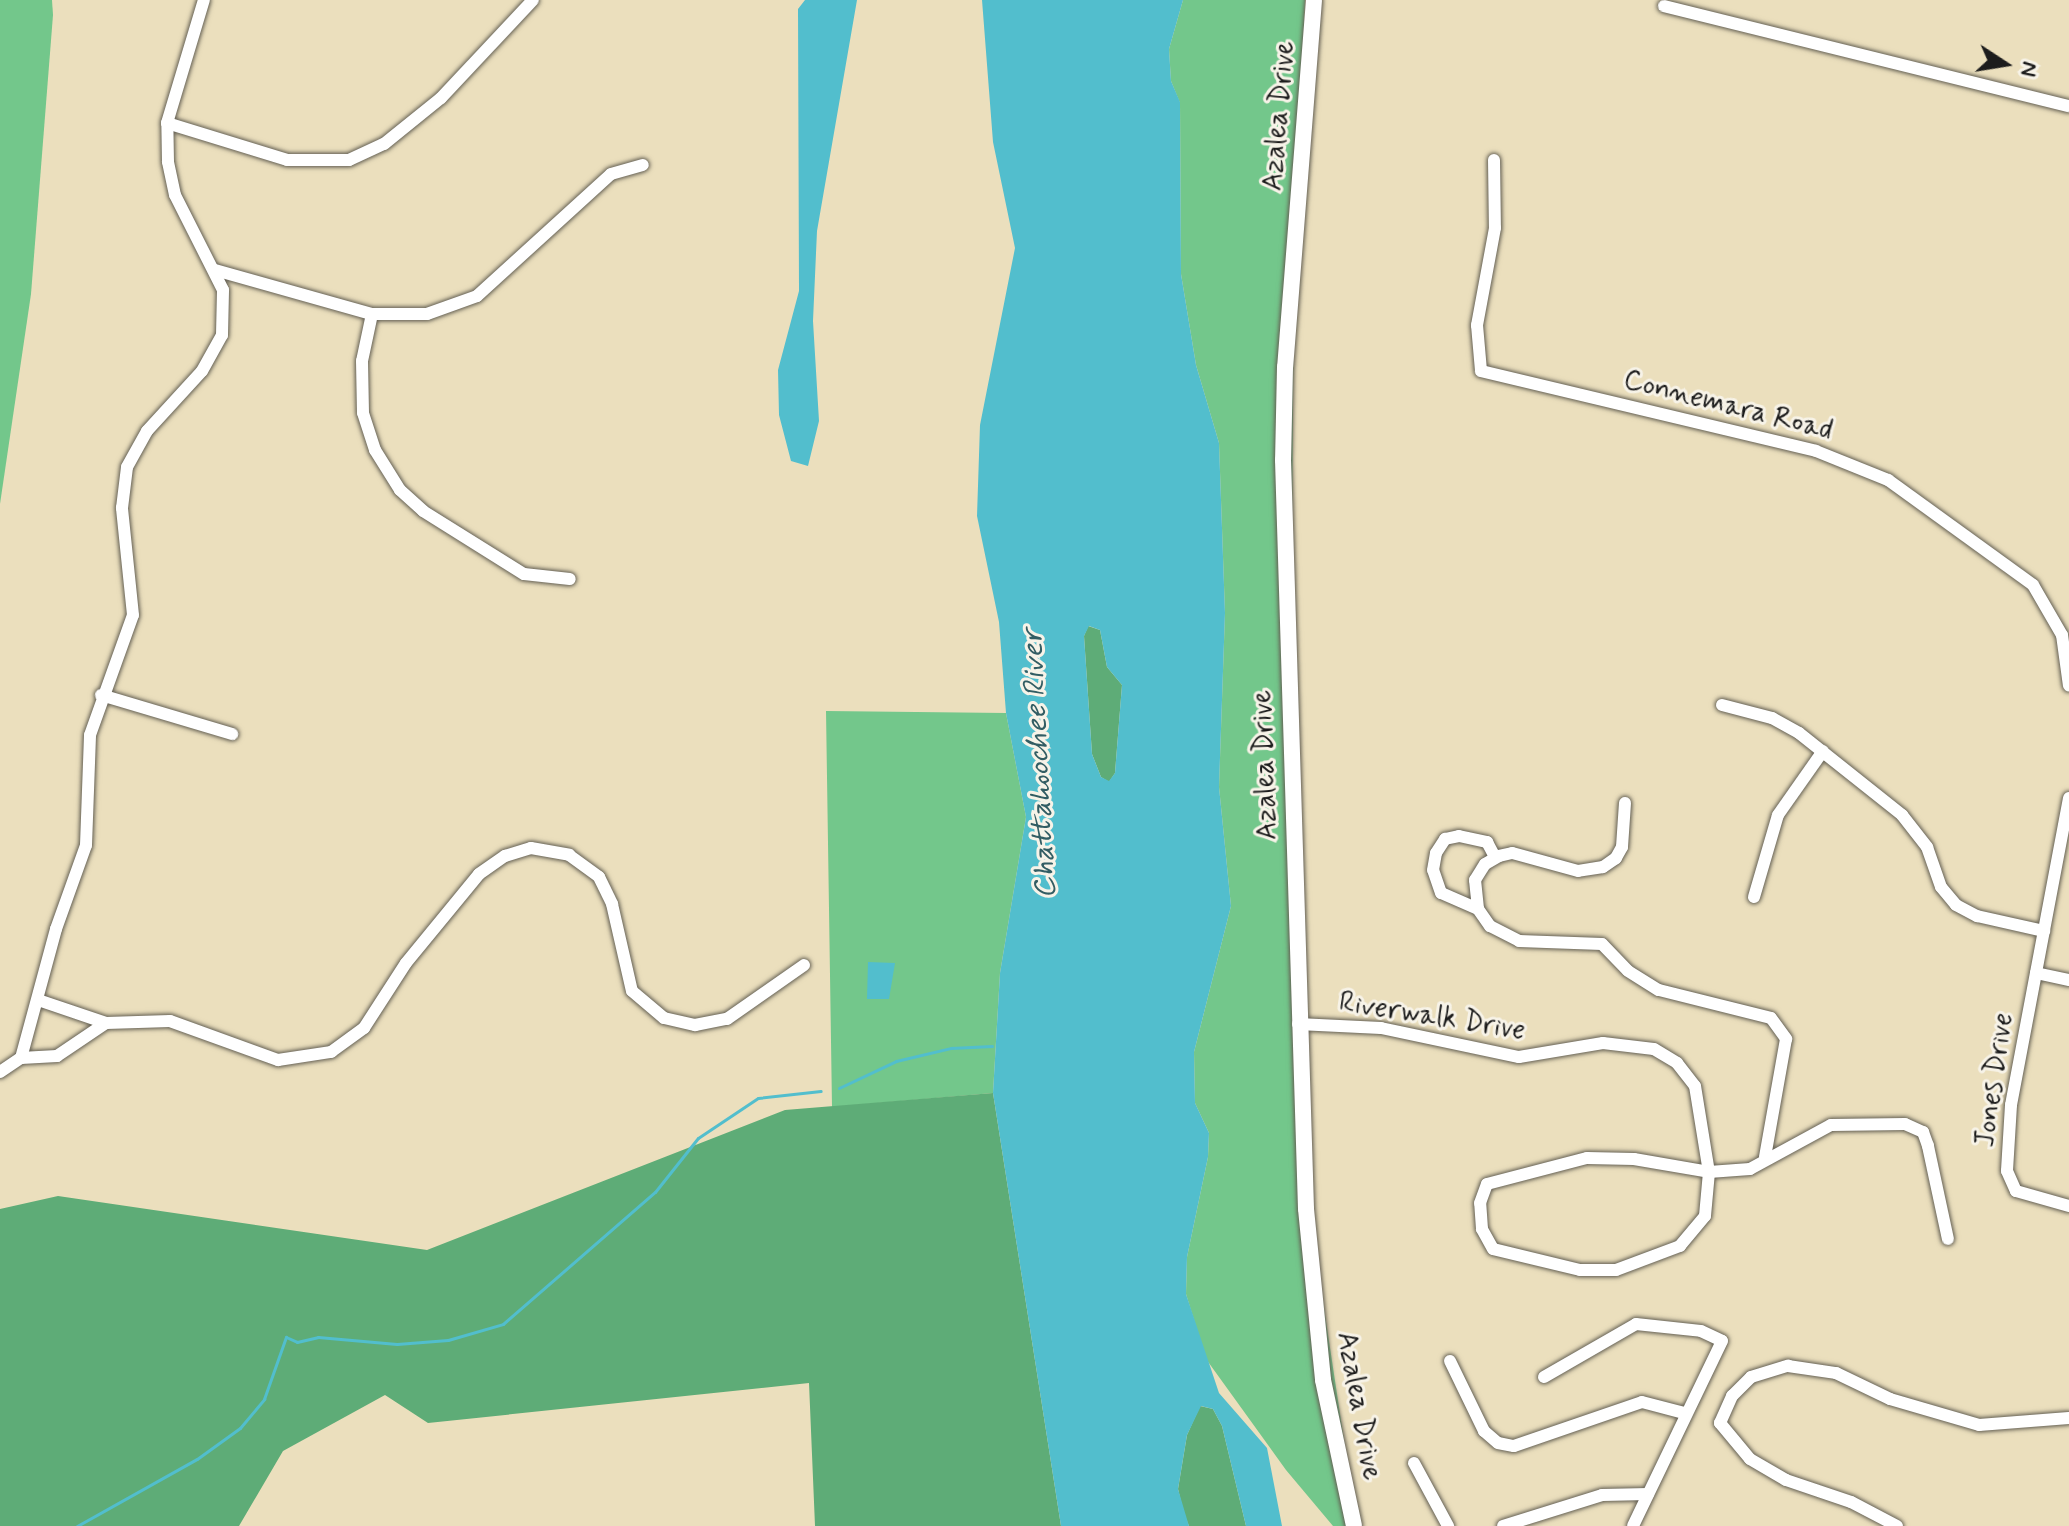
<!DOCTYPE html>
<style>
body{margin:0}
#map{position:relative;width:2069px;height:1526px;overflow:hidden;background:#ebdfbd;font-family:Mynerve,sans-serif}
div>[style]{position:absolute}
.green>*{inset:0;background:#73c78b}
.forest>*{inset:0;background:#5eac77}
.water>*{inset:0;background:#52becd}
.stream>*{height:3px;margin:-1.5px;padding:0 1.5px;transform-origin:1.5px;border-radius:1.5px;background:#52becd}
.roads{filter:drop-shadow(0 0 2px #646054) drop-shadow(0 0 2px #646054)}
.minor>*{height:12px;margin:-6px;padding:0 6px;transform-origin:6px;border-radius:6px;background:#fff}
.tertiary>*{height:16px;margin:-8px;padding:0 8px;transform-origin:8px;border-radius:8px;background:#fff}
span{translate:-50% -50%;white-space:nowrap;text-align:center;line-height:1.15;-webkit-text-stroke:6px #f7f3e8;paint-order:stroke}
.street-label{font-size:28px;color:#1c1c1c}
.water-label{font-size:30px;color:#325d63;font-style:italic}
.north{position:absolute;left:1965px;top:24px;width:80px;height:80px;-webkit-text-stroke:6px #f7f3e8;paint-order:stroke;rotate:102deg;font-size:22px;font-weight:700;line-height:32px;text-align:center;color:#1c1c1c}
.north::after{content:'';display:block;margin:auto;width:28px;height:36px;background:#1c1c1c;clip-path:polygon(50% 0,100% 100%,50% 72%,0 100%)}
</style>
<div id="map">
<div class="green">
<i style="clip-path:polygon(0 0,52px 0,53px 15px,31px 294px,0 504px)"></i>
<i style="clip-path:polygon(1183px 0,1305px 0,1294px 270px,1292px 546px,1314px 1242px,1357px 1526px,1333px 1526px,1286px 1470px,1206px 1359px,1186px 1294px,1187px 1257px,1208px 1157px,1209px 1133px,1195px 1103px,1194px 1052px,1231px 906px,1219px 787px,1225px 613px,1219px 443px,1196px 365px,1181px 274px,1180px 103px,1171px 81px,1169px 49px)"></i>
<i style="clip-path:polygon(826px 711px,1006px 713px,1026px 817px,1000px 973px,993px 1093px,832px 1107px)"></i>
</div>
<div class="forest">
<i style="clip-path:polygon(1088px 626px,1100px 630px,1107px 667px,1122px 685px,1115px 773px,1109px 782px,1101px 777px,1092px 754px,1084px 636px)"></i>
<i style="clip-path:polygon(993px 1093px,1061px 1526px,815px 1526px,809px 1383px,428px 1423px,385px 1395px,283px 1451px,239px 1526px,0 1526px,0 1209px,58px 1196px,427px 1250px,785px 1110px)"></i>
<i style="clip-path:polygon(1200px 1406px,1213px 1409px,1222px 1426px,1246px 1526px,1189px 1526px,1184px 1514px,1178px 1489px,1187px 1435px)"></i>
</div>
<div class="water">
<i style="clip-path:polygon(805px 0,857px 0,817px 231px,813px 321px,819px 421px,808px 466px,791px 461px,779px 415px,778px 370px,799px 291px,798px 9px)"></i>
<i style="clip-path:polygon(evenodd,982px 0,1183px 0,1169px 49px,1171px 81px,1180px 102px,1181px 274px,1196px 365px,1219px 443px,1225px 613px,1219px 787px,1231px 906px,1194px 1052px,1195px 1103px,1209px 1133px,1208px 1157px,1187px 1257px,1186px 1294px,1219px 1393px,1267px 1448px,1282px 1526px,1246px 1526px,1222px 1426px,1213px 1409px,1201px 1406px,1187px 1435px,1178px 1489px,1189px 1526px,1061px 1526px,993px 1093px,1000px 973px,1026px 817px,1006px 713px,999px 622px,977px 516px,980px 425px,1015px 248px,993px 142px,982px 0,1089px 626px,1100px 630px,1107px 667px,1122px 685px,1115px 773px,1109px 781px,1101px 777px,1092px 754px,1084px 636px,1089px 626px)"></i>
<i style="clip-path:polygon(868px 962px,895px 963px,889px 999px,867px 999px)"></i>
</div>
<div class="stream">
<i style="left:839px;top:1088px;width:63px;rotate:-25.3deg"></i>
<i style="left:896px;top:1061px;width:57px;rotate:-13.3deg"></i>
<i style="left:951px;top:1048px;width:41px;rotate:-2.8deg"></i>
<i style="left:77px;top:1526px;width:137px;rotate:-29.2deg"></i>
<i style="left:197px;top:1459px;width:53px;rotate:-35.8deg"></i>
<i style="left:240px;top:1428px;width:38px;rotate:-50deg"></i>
<i style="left:264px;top:1399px;width:66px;rotate:-70.5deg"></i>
<i style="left:286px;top:1337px;width:12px;rotate:24deg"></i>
<i style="left:297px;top:1342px;width:22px;rotate:-13deg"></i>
<i style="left:318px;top:1337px;width:79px;rotate:5.1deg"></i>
<i style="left:397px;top:1344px;width:51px;rotate:-4.5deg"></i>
<i style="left:448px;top:1340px;width:57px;rotate:-16.2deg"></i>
<i style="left:503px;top:1324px;width:201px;rotate:-41deg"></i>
<i style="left:655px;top:1192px;width:69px;rotate:-51.5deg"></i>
<i style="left:698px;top:1138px;width:72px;rotate:-33.7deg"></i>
<i style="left:758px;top:1098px;width:63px;rotate:-6.3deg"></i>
</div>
<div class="roads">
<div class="minor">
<i style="left:1664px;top:6px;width:417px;rotate:13.9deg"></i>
<i style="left:167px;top:123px;width:126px;rotate:17.1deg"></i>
<i style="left:287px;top:160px;width:62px"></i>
<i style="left:349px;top:160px;width:38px;rotate:-25deg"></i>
<i style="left:384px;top:144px;width:73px;rotate:-38.9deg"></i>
<i style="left:441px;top:98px;width:134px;rotate:-46.8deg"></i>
<i style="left:1494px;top:160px;width:68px;rotate:89.2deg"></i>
<i style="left:1495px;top:228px;width:99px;rotate:100.5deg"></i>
<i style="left:1477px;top:325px;width:46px;rotate:85deg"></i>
<i style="left:1481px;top:371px;width:344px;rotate:13.4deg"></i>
<i style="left:1816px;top:451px;width:78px;rotate:21.9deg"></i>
<i style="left:1888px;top:480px;width:179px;rotate:35.9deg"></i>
<i style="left:2033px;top:585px;width:58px;rotate:59.9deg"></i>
<i style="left:2062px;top:635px;width:51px;rotate:82.2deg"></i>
<i style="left:215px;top:270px;width:163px;rotate:15.7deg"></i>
<i style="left:372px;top:314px;width:55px"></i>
<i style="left:427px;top:314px;width:53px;rotate:-19.8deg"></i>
<i style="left:477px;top:296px;width:181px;rotate:-42.3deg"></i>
<i style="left:611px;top:174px;width:33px;rotate:-16deg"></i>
<i style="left:372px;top:314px;width:48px;rotate:102deg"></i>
<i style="left:362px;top:361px;width:52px;rotate:88.9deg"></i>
<i style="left:363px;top:413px;width:39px;rotate:72deg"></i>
<i style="left:375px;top:450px;width:47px;rotate:58deg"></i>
<i style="left:400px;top:490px;width:31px;rotate:42deg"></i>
<i style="left:423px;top:511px;width:119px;rotate:32deg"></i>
<i style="left:524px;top:574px;width:46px;rotate:6.2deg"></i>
<i style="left:101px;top:695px;width:137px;rotate:16.6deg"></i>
<i style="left:1722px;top:705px;width:52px;rotate:14.6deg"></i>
<i style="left:1772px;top:718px;width:31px;rotate:29deg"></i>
<i style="left:1799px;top:733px;width:132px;rotate:38.5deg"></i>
<i style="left:1902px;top:815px;width:41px;rotate:52deg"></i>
<i style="left:1927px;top:847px;width:42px;rotate:70.7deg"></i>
<i style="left:1941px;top:887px;width:23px;rotate:50deg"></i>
<i style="left:1956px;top:905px;width:24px;rotate:28deg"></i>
<i style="left:1977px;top:916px;width:69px;rotate:12.6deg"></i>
<i style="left:2069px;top:798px;width:312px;rotate:100.7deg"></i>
<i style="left:2011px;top:1105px;width:66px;rotate:93.5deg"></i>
<i style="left:2007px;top:1171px;width:22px;rotate:66deg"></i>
<i style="left:2016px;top:1191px;width:55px;rotate:15.8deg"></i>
<i style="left:1625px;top:803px;width:44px;rotate:93.9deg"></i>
<i style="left:1622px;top:847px;width:13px;rotate:119deg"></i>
<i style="left:1616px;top:858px;width:16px;rotate:145deg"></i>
<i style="left:1603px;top:867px;width:25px;rotate:171deg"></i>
<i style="left:1578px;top:871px;width:68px;rotate:-164.7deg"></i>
<i style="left:1512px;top:853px;width:13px;rotate:167deg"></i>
<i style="left:1499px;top:856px;width:16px;rotate:150deg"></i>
<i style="left:1485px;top:864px;width:19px;rotate:122deg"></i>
<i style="left:1475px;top:880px;width:29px;rotate:84deg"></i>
<i style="left:1478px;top:909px;width:21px;rotate:55deg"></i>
<i style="left:1490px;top:926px;width:33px;rotate:27deg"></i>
<i style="left:1519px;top:941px;width:83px;rotate:2.1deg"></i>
<i style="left:1602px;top:944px;width:37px;rotate:46deg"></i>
<i style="left:1628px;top:971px;width:36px;rotate:32deg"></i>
<i style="left:1659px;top:990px;width:115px;rotate:14deg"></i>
<i style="left:1771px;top:1018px;width:26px;rotate:54deg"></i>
<i style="left:1786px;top:1039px;width:120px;rotate:100.1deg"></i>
<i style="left:1754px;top:897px;width:85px;rotate:-73.7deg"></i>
<i style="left:1778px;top:815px;width:78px;rotate:-54.9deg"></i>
<i style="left:1478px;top:909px;width:40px;rotate:-156.6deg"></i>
<i style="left:1441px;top:893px;width:24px;rotate:-109deg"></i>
<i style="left:1433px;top:870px;width:17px;rotate:-80deg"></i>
<i style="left:1436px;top:853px;width:17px;rotate:-57deg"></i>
<i style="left:1445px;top:839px;width:14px;rotate:-12deg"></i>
<i style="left:1459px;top:836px;width:29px;rotate:12deg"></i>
<i style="left:1487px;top:842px;width:17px;rotate:62deg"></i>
<i style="left:2036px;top:973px;width:34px;rotate:12deg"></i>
<i style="left:106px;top:1023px;width:64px;rotate:-1.8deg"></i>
<i style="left:170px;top:1021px;width:115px;rotate:19.9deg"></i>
<i style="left:278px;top:1060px;width:54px;rotate:-8.6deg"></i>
<i style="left:331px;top:1052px;width:41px;rotate:-36deg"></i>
<i style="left:364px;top:1028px;width:77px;rotate:-57.1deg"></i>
<i style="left:406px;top:963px;width:115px;rotate:-50.6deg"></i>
<i style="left:479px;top:874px;width:32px;rotate:-35deg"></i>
<i style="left:505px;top:856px;width:27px;rotate:-17deg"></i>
<i style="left:531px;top:848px;width:39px;rotate:10deg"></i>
<i style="left:569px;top:855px;width:37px;rotate:36deg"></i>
<i style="left:599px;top:877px;width:30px;rotate:64deg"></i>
<i style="left:612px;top:904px;width:89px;rotate:77.1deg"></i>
<i style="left:632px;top:991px;width:42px;rotate:40.2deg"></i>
<i style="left:664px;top:1018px;width:32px;rotate:13deg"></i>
<i style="left:695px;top:1025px;width:33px;rotate:-11deg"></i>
<i style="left:727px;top:1019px;width:94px;rotate:-35deg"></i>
<i style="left:1298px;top:1024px;width:83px;rotate:2.8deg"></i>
<i style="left:1381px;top:1028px;width:141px;rotate:11.9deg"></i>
<i style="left:1519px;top:1057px;width:85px;rotate:-9.5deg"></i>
<i style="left:1603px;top:1043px;width:51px;rotate:6.7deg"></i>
<i style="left:1654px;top:1049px;width:27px;rotate:31deg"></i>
<i style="left:1677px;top:1063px;width:29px;rotate:52deg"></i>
<i style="left:1695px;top:1086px;width:87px;rotate:80.8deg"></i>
<i style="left:1709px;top:1172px;width:41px;rotate:-4.2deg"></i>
<i style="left:1750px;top:1169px;width:92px;rotate:-28.5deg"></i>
<i style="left:1831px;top:1125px;width:74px;rotate:-0.8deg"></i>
<i style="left:1905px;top:1124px;width:20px;rotate:24deg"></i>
<i style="left:1923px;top:1132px;width:15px;rotate:70deg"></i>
<i style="left:1928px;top:1146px;width:95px;rotate:77.9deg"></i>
<i style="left:21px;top:1058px;width:36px;rotate:-3deg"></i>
<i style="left:57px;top:1056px;width:59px;rotate:-34deg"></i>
<i style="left:106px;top:1023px;width:72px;rotate:-161.3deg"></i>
<i style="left:0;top:1072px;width:25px;rotate:-34deg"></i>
<i style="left:21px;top:1058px;width:134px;rotate:-74.8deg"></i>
<i style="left:56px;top:929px;width:89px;rotate:-70.3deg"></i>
<i style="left:86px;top:845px;width:110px;rotate:-87.9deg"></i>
<i style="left:90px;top:735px;width:127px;rotate:-70.3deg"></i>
<i style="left:133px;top:615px;width:108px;rotate:-95.9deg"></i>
<i style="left:122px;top:508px;width:41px;rotate:-83deg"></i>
<i style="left:127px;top:467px;width:41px;rotate:-60.9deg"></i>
<i style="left:147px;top:431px;width:81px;rotate:-47.5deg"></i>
<i style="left:202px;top:371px;width:41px;rotate:-60.9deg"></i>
<i style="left:222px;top:335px;width:45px;rotate:-88.7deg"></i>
<i style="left:223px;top:290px;width:106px;rotate:-116.8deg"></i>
<i style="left:175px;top:195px;width:34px;rotate:-102deg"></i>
<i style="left:168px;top:162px;width:39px;rotate:-91deg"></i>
<i style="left:167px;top:123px;width:128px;rotate:-73.3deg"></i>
<i style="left:1587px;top:1158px;width:47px;rotate:1.2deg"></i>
<i style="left:1634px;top:1159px;width:76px;rotate:9.8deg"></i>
<i style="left:1709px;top:1172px;width:44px;rotate:95.2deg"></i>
<i style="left:1705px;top:1216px;width:39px;rotate:130deg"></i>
<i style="left:1680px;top:1246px;width:68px;rotate:159.4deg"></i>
<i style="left:1616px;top:1270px;width:36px;rotate:180deg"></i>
<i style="left:1580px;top:1270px;width:89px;rotate:-166.4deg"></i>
<i style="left:1493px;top:1249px;width:23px;rotate:-119deg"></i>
<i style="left:1482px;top:1229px;width:26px;rotate:-94deg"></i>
<i style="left:1480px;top:1203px;width:20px;rotate:-70deg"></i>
<i style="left:1487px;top:1184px;width:103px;rotate:-14.6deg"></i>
<i style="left:1450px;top:1361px;width:78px;rotate:64.1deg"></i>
<i style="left:1484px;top:1431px;width:18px;rotate:41deg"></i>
<i style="left:1498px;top:1443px;width:16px;rotate:11deg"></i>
<i style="left:1514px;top:1446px;width:135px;rotate:-19deg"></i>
<i style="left:1642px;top:1402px;width:43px;rotate:14.7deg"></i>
<i style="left:1544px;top:1377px;width:106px;rotate:-29.9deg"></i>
<i style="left:1636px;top:1324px;width:65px;rotate:6.1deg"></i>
<i style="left:1701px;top:1331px;width:23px;rotate:25deg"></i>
<i style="left:1722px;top:1341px;width:205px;rotate:115.7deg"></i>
<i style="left:1414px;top:1463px;width:72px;rotate:61.6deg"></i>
<i style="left:1503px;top:1526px;width:104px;rotate:-17.4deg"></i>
<i style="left:1602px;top:1495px;width:46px;rotate:-1.2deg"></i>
<i style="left:1897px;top:1526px;width:52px;rotate:-152.4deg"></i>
<i style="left:1851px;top:1502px;width:69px;rotate:-161.3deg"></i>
<i style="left:1786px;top:1480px;width:42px;rotate:-149.7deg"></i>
<i style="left:1750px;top:1459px;width:47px;rotate:-129.8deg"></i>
<i style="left:1720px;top:1423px;width:30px;rotate:-66deg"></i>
<i style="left:1732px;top:1396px;width:27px;rotate:-45deg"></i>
<i style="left:1751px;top:1377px;width:39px;rotate:-17deg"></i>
<i style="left:1788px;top:1366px;width:49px;rotate:8.3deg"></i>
<i style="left:1836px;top:1373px;width:60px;rotate:25.7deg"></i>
<i style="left:1890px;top:1399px;width:93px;rotate:16.3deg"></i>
<i style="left:1979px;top:1425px;width:90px;rotate:-4.4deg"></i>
</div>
<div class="tertiary">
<i style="left:1314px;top:0;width:368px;rotate:94.5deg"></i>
<i style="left:1285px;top:367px;width:93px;rotate:91.2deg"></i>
<i style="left:1283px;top:460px;width:749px;rotate:88.24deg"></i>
<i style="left:1306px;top:1209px;width:172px;rotate:84.3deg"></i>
<i style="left:1323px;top:1380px;width:149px;rotate:78deg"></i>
</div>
</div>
<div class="street-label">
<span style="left:1280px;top:116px;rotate:-85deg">Azalea Drive</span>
<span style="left:1728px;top:406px;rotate:14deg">Connemara Road</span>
<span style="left:1266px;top:765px;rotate:-92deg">Azalea Drive</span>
<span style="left:1432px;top:1017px;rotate:9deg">Riverwalk Drive</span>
<span style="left:1995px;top:1080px;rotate:-82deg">Jones Drive</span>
<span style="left:1358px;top:1406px;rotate:80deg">Azalea Drive</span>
</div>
<div class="water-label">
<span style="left:1040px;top:764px;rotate:-93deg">Chattahoochee River</span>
</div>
<div class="north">N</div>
</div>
